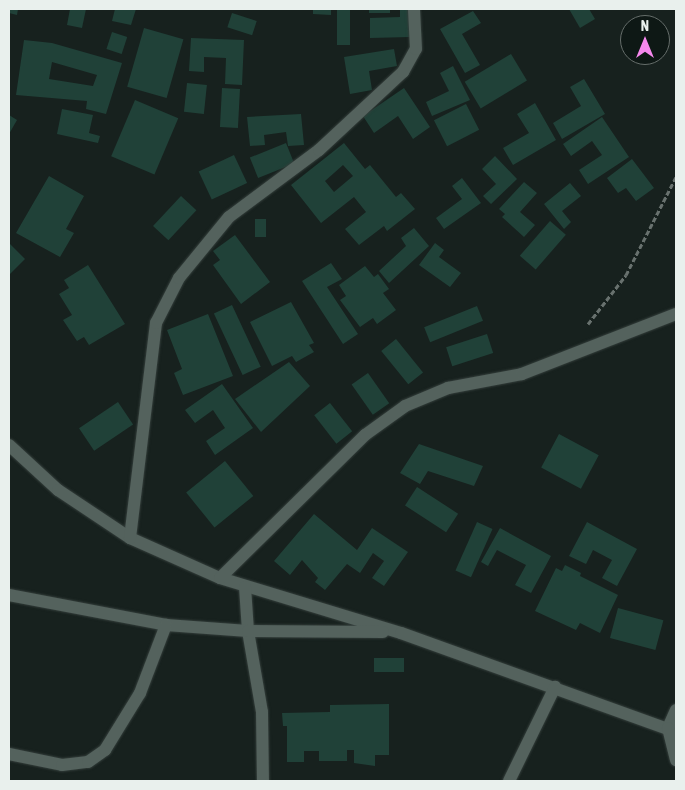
<!DOCTYPE html>
<style>
body{margin:0}
#map{position:relative;width:685px;height:790px;overflow:hidden;background:#17211e;font-family:"Asap Condensed",sans-serif}
div>[style]{position:absolute}
.building>*{inset:0;background:#204138;transform-origin:0 0}
.path>*{height:3px;margin-top:-1.5px;transform-origin:0;background:repeating-linear-gradient(90deg,#68716e 0 5px,transparent 0 7.5px)}
.roads{filter:drop-shadow(0 0 1px #343e3b) drop-shadow(0 0 1px #343e3b)}
.street>*{height:12px;margin:-6px;padding:0 6px;transform-origin:6px;border-radius:6px;background:#54625d}
span{translate:-50% -50%;white-space:nowrap;text-align:center;line-height:1.15;-webkit-text-stroke:4px #0e1815;paint-order:stroke}
.frame{position:absolute;inset:0;border:10px solid #e9f0ed;pointer-events:none}
.north{position:absolute;left:620px;top:15px;width:50px;height:50px;box-sizing:border-box;background:#0e1815;border:1px solid #666e6b;border-radius:50%;rotate:0deg;font-size:14px;font-weight:700;line-height:20px;text-align:center;color:#e9f0ed}
.north::after{content:'';display:block;margin:auto;width:18px;height:22px;background:#f688ed;clip-path:polygon(50% 0,100% 100%,50% 72%,0 100%)}
</style>
<div id="map">
<div class="building">
<i style="clip-path:polygon(9px 9px,18px 9px,17px 15px,9px 13px)"></i>
<i style="clip-path:polygon(70px 9px,86px 9px,82px 28px,67px 25px)"></i>
<i style="clip-path:polygon(115px 9px,136px 9px,131px 25px,112px 21px)"></i>
<i style="clip-path:polygon(313px 9px,331px 9px,331px 15px,313px 14px)"></i>
<i style="left:337px;top:9px;width:13px;height:36px"></i>
<i style="left:369px;top:9px;width:21px;height:4px"></i>
<i style="clip-path:polygon(400px 9px,410px 9px,410px 37px,370px 38px,370px 18px,400px 17px)"></i>
<i style="clip-path:polygon(569px 9px,589px 9px,595px 19px,580px 28px)"></i>
<i style="clip-path:polygon(473px 11px,481px 23px,462px 34px,480px 65px,465px 73px,440px 29px)"></i>
<i style="left:232px;top:13px;width:26px;height:15px;rotate:18deg"></i>
<i style="left:144px;top:28px;width:41px;height:61px;rotate:16deg"></i>
<i style="left:112px;top:32px;width:16px;height:18px;rotate:18deg"></i>
<i style="clip-path:polygon(191px 38px,244px 40px,242px 85px,225px 84px,226px 58px,204px 57px,204px 72px,189px 71px)"></i>
<i style="clip-path:polygon(evenodd,24px 40px,52px 43px,122px 63px,106px 114px,86px 109px,87px 101px,16px 95px,24px 40px,52px 62px,97px 75px,93px 86px,49px 79px,52px 62px)"></i>
<i style="clip-path:polygon(394px 49px,397px 66px,369px 71px,372px 90px,350px 94px,344px 57px)"></i>
<i style="left:511px;top:54px;width:31px;height:54px;rotate:59deg"></i>
<i style="clip-path:polygon(453px 66px,470px 100px,432px 116px,426px 102px,449px 91px,440px 73px)"></i>
<i style="clip-path:polygon(584px 79px,605px 114px,562px 139px,553px 123px,581px 106px,570px 87px)"></i>
<i style="left:187px;top:83px;width:20px;height:29px;rotate:6deg"></i>
<i style="left:222px;top:88px;width:18px;height:39px;rotate:3deg"></i>
<i style="clip-path:polygon(404px 88px,430px 127px,413px 139px,398px 116px,374px 133px,363px 116px)"></i>
<i style="left:135px;top:100px;width:47px;height:61px;rotate:23deg"></i>
<i style="clip-path:polygon(535px 103px,556px 140px,513px 165px,503px 148px,529px 133px,517px 114px)"></i>
<i style="left:466px;top:104px;width:29px;height:36px;rotate:63deg"></i>
<i style="clip-path:polygon(62px 109px,93px 115px,89px 133px,100px 136px,98px 143px,57px 134px)"></i>
<i style="clip-path:polygon(301px 114px,304px 145px,288px 146px,286px 132px,264px 135px,265px 145px,250px 146px,247px 117px)"></i>
<i style="clip-path:polygon(9px 115px,17px 120px,9px 134px)"></i>
<i style="clip-path:polygon(602px 117px,629px 157px,588px 184px,579px 170px,602px 155px,592px 141px,571px 156px,563px 144px)"></i>
<i style="left:286px;top:143px;width:22px;height:39px;rotate:68deg"></i>
<i style="clip-path:polygon(evenodd,344px 143px,365px 169px,370px 165px,396px 197px,401px 193px,415px 209px,387px 231px,384px 226px,359px 245px,345px 229px,366px 212px,354px 197px,321px 223px,291px 185px,344px 143px,343px 165px,353px 176px,334px 192px,325px 181px,343px 165px)"></i>
<i style="left:234px;top:155px;width:31px;height:39px;rotate:65deg"></i>
<i style="clip-path:polygon(495px 156px,517px 179px,491px 204px,483px 196px,496px 184px,482px 169px)"></i>
<i style="clip-path:polygon(632px 159px,654px 188px,636px 201px,626px 188px,618px 193px,607px 178px)"></i>
<i style="clip-path:polygon(49px 176px,84px 196px,66px 229px,74px 233px,60px 257px,16px 233px)"></i>
<i style="clip-path:polygon(462px 178px,481px 203px,444px 229px,436px 218px,462px 199px,452px 186px)"></i>
<i style="clip-path:polygon(524px 182px,537px 193px,520px 212px,535px 225px,524px 237px,502px 217px,505px 214px,499px 209px)"></i>
<i style="clip-path:polygon(570px 183px,581px 196px,562px 211px,571px 222px,564px 229px,544px 204px)"></i>
<i style="left:181px;top:196px;width:21px;height:41px;rotate:43deg"></i>
<i style="left:255px;top:219px;width:11px;height:18px"></i>
<i style="left:550px;top:221px;width:21px;height:46px;rotate:41deg"></i>
<i style="clip-path:polygon(414px 228px,429px 246px,389px 283px,379px 271px,406px 246px,401px 238px)"></i>
<i style="clip-path:polygon(235px 235px,270px 282px,241px 304px,213px 265px,220px 260px,213px 251px)"></i>
<i style="clip-path:polygon(9px 243px,25px 259px,9px 275px)"></i>
<i style="clip-path:polygon(435px 243px,444px 250px,439px 257px,461px 273px,450px 287px,419px 265px)"></i>
<i style="clip-path:polygon(331px 263px,342px 279px,327px 287px,358px 334px,343px 344px,302px 281px)"></i>
<i style="clip-path:polygon(88px 265px,125px 324px,89px 345px,84px 337px,77px 341px,63px 320px,72px 315px,59px 294px,69px 288px,64px 280px)"></i>
<i style="clip-path:polygon(365px 266px,374px 277px,378px 274px,389px 289px,383px 293px,396px 310px,377px 324px,373px 318px,360px 327px,340px 300px,346px 296px,339px 285px)"></i>
<i style="clip-path:polygon(291px 302px,314px 343px,309px 345px,314px 352px,296px 362px,292px 356px,272px 366px,250px 322px)"></i>
<i style="left:232px;top:305px;width:68px;height:20px;rotate:65deg"></i>
<i style="left:477px;top:306px;width:16px;height:57px;rotate:68deg"></i>
<i style="clip-path:polygon(208px 314px,233px 376px,183px 395px,174px 373px,182px 369px,167px 330px)"></i>
<i style="left:487px;top:334px;width:20px;height:43px;rotate:72deg"></i>
<i style="left:396px;top:339px;width:43px;height:19px;rotate:51deg"></i>
<i style="clip-path:polygon(289px 362px,310px 386px,261px 432px,235px 399px)"></i>
<i style="left:368px;top:373px;width:37px;height:20px;rotate:55deg"></i>
<i style="clip-path:polygon(222px 384px,253px 428px,215px 455px,206px 441px,225px 428px,213px 410px,195px 423px,185px 410px)"></i>
<i style="left:118px;top:402px;width:27px;height:47px;rotate:56deg"></i>
<i style="left:330px;top:403px;width:36px;height:20px;rotate:52deg"></i>
<i style="left:559px;top:434px;width:45px;height:38px;rotate:28deg"></i>
<i style="clip-path:polygon(419px 444px,483px 466px,474px 486px,428px 471px,420px 484px,400px 473px)"></i>
<i style="left:225px;top:461px;width:45px;height:50px;rotate:51deg"></i>
<i style="left:417px;top:487px;width:49px;height:22px;rotate:33deg"></i>
<i style="clip-path:polygon(314px 514px,357px 550px,372px 528px,408px 552px,384px 586px,372px 578px,384px 561px,373px 553px,360px 573px,347px 564px,325px 590px,315px 582px,318px 578px,302px 560px,290px 575px,274px 561px)"></i>
<i style="left:477px;top:522px;width:17px;height:53px;rotate:24deg"></i>
<i style="clip-path:polygon(587px 522px,637px 549px,617px 586px,602px 578px,612px 560px,593px 550px,586px 564px,569px 556px)"></i>
<i style="clip-path:polygon(500px 528px,551px 556px,531px 593px,515px 585px,526px 565px,497px 550px,488px 566px,481px 562px)"></i>
<i style="clip-path:polygon(565px 565px,581px 573px,580px 576px,618px 595px,600px 633px,580px 623px,576px 630px,535px 611px,556px 568px,562px 571px)"></i>
<i style="left:618px;top:608px;width:47px;height:31px;rotate:15deg"></i>
<i style="left:404px;top:658px;width:14px;height:30px;rotate:90deg"></i>
<i style="clip-path:polygon(389px 704px,389px 755px,375px 755px,375px 766px,354px 763px,354px 750px,347px 750px,347px 761px,319px 761px,319px 751px,304px 751px,304px 762px,287px 762px,287px 726px,283px 726px,282px 713px,330px 712px,330px 705px)"></i>
</div>
<div class="path">
<i style="left:588px;top:324px;width:62px;rotate:-52.2deg"></i>
<i style="left:626px;top:275px;width:110px;rotate:-63deg"></i>
</div>
<div class="roads">
<div class="street">
<i style="left:9px;top:445px;width:67px;rotate:42.6deg"></i>
<i style="left:58px;top:490px;width:87px;rotate:33.7deg"></i>
<i style="left:130px;top:538px;width:98px;rotate:24deg"></i>
<i style="left:220px;top:578px;width:189px;rotate:16.9deg"></i>
<i style="left:401px;top:633px;width:292px;rotate:19.8deg"></i>
<i style="left:130px;top:538px;width:217px;rotate:-83.1deg"></i>
<i style="left:156px;top:323px;width:51px;rotate:-62.9deg"></i>
<i style="left:179px;top:278px;width:79px;rotate:-50.7deg"></i>
<i style="left:229px;top:217px;width:112px;rotate:-36.7deg"></i>
<i style="left:319px;top:150px;width:115px;rotate:-42.9deg"></i>
<i style="left:403px;top:72px;width:26px;rotate:-61deg"></i>
<i style="left:416px;top:49px;width:40px;rotate:-92.9deg"></i>
<i style="left:220px;top:578px;width:204px;rotate:-44.6deg"></i>
<i style="left:365px;top:435px;width:49px;rotate:-35.9deg"></i>
<i style="left:405px;top:406px;width:47px;rotate:-22.7deg"></i>
<i style="left:448px;top:388px;width:75px;rotate:-10.7deg"></i>
<i style="left:522px;top:374px;width:165px;rotate:-21.3deg"></i>
<i style="left:245px;top:587px;width:44px;rotate:86.1deg"></i>
<i style="left:248px;top:631px;width:82px;rotate:80.2deg"></i>
<i style="left:262px;top:712px;width:69px;rotate:89.2deg"></i>
<i style="left:9px;top:595px;width:160px;rotate:10.8deg"></i>
<i style="left:166px;top:625px;width:82px;rotate:4.2deg"></i>
<i style="left:248px;top:631px;width:135px;rotate:0.4deg"></i>
<i style="left:676px;top:710px;width:20px;rotate:114deg"></i>
<i style="left:668px;top:728px;width:33px;rotate:76deg"></i>
<i style="left:9px;top:754px;width:54px;rotate:11.7deg"></i>
<i style="left:62px;top:765px;width:26px;rotate:-7deg"></i>
<i style="left:88px;top:762px;width:21px;rotate:-35deg"></i>
<i style="left:105px;top:750px;width:67px;rotate:-58.4deg"></i>
<i style="left:140px;top:693px;width:73px;rotate:-69.1deg"></i>
<i style="left:509px;top:781px;width:105px;rotate:-63.9deg"></i>
</div>
</div>
<div class="frame"></div>
<div class="north">N</div>
</div>
